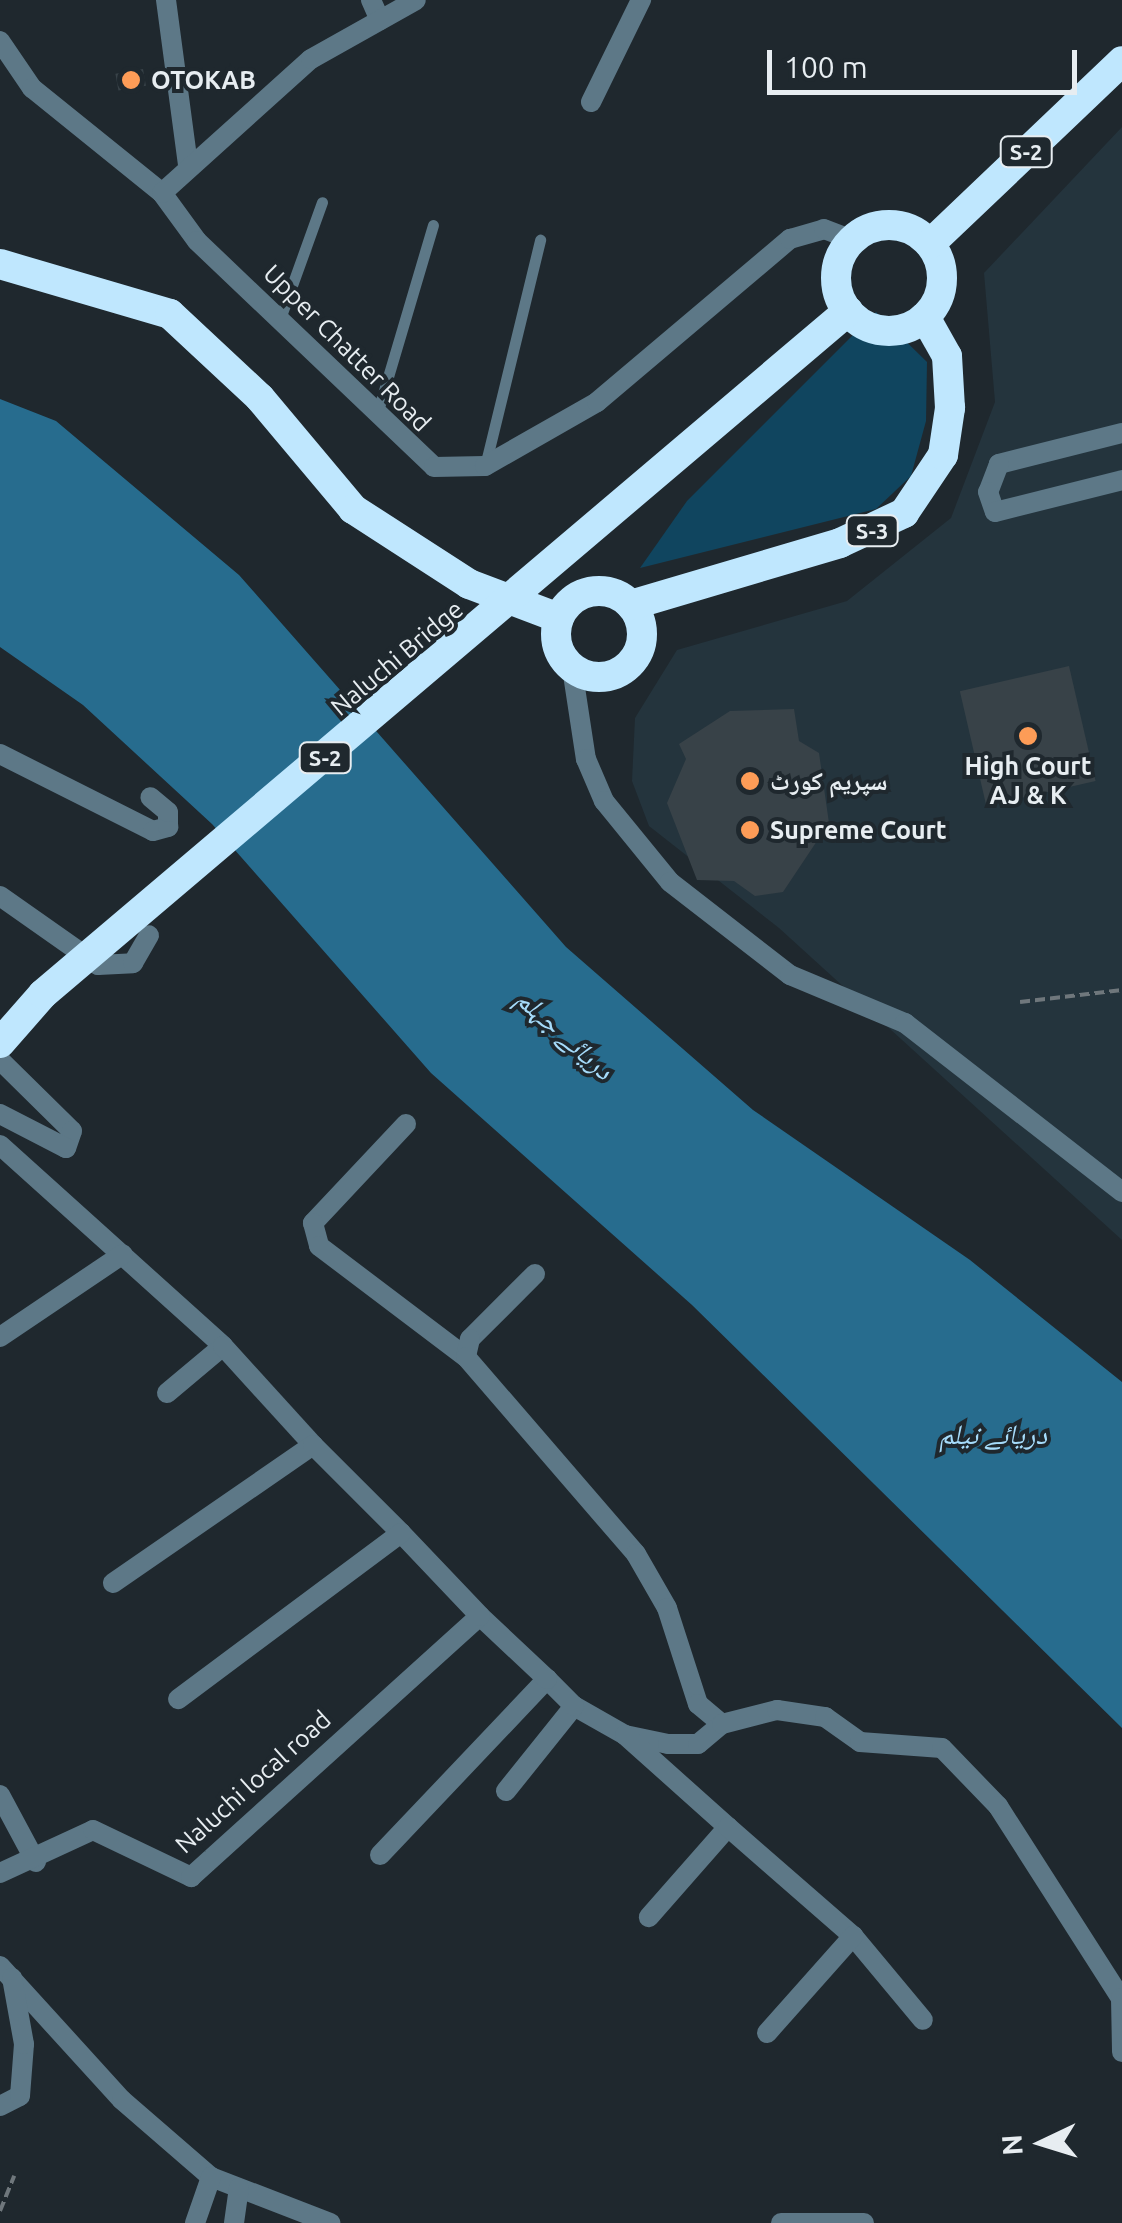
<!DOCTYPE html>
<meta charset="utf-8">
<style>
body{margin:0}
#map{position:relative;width:1122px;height:2223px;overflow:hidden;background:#1f282e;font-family:Ubuntu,"Noto Naskh Arabic",sans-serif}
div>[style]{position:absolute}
.built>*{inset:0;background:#24343d}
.green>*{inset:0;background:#10455f}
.water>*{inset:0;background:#276c8e}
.building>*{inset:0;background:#384248;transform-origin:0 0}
.path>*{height:4px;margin-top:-2px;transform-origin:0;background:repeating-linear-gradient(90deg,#6f777c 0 10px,transparent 0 15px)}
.lane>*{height:11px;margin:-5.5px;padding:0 5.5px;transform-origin:5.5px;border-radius:5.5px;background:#5d7887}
.street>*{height:20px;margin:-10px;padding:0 10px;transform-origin:10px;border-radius:10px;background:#5d7887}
.highway>*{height:30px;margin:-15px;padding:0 15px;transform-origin:15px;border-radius:15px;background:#bfe7fe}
.highway>.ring{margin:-15px;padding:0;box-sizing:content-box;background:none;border:30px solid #bfe7fe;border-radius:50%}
.dots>*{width:28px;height:28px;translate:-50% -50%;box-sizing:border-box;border:5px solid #1f282e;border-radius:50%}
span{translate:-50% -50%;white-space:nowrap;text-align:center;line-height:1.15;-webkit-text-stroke:8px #1f282e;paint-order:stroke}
.shield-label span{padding:2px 8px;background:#1f282e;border:2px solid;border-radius:8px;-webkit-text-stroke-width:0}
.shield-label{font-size:22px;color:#e7edf1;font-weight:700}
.poi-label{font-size:25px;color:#e7edf1;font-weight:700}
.left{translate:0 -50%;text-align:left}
.street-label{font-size:25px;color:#e7edf1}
.water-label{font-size:28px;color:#a6dcfb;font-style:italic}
.north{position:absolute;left:992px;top:2093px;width:100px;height:100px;-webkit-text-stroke:8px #1f282e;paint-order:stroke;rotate:266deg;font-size:28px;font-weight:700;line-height:40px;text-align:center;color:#e7edf1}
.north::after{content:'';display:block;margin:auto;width:35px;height:45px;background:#e7edf1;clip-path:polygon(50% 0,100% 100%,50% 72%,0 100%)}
.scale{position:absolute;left:767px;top:50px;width:310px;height:45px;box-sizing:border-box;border:5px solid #e7edf1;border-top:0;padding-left:12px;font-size:30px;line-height:35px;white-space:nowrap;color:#e7edf1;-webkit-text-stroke:8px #1f282e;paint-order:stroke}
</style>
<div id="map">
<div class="built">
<i style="clip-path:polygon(1122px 127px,1122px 1240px,779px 928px,649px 826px,632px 781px,635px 718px,677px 650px,847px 601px,951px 518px,995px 402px,984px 273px)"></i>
</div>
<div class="green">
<i style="clip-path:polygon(876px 312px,927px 362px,926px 421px,911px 476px,876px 509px,640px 568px,687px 501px)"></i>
</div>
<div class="water">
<i style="clip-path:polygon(0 399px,56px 421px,239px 575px,566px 947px,753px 1110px,970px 1260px,1122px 1382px,1122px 1728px,692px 1305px,431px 1073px,212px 824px,83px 705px,0 647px)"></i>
</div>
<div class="building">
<i style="left:143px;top:69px;width:17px;height:28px;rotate:80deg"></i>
<i style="left:1069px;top:666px;width:118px;height:112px;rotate:77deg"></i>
<i style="clip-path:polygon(794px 709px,799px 741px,819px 753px,829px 823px,783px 892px,755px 896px,734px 881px,697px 880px,667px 803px,686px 759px,679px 744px,730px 711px)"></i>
</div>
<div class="path">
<i style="left:1020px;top:1002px;width:103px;rotate:-6.7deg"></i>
<i style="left:0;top:2211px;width:38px;rotate:-68deg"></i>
</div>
<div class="lane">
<i style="left:281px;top:316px;width:121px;rotate:-70.2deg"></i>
<i style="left:377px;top:414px;width:197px;rotate:-73.5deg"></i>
<i style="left:485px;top:466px;width:233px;rotate:-76.3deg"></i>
</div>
<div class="street">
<i style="left:166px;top:0;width:165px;rotate:82.4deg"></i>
<i style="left:371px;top:0;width:22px;rotate:66deg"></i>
<i style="left:0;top:41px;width:57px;rotate:55.8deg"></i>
<i style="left:32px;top:88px;width:167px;rotate:38.9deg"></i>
<i style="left:162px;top:193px;width:59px;rotate:53.9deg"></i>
<i style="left:197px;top:241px;width:327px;rotate:43.6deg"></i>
<i style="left:434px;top:467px;width:51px;rotate:-1.1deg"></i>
<i style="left:485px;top:466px;width:129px;rotate:-29.7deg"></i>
<i style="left:597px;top:402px;width:253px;rotate:-40.2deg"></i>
<i style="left:790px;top:239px;width:35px;rotate:-16deg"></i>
<i style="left:824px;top:229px;width:30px;rotate:21deg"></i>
<i style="left:591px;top:102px;width:114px;rotate:-63.9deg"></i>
<i style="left:162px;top:193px;width:200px;rotate:-42deg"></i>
<i style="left:311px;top:59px;width:120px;rotate:-29.3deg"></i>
<i style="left:1122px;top:433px;width:127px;rotate:165.9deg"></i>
<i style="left:999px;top:464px;width:30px;rotate:111deg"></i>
<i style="left:988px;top:492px;width:21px;rotate:71deg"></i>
<i style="left:995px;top:512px;width:131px;rotate:-14.1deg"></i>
<i style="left:572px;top:668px;width:92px;rotate:81.3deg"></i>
<i style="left:586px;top:759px;width:46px;rotate:66.8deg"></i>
<i style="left:604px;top:801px;width:104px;rotate:50.8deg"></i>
<i style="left:670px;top:882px;width:152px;rotate:37.8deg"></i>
<i style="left:790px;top:975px;width:125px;rotate:22.7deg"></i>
<i style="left:905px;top:1023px;width:275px;rotate:37.9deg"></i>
<i style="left:0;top:754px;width:171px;rotate:26.7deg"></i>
<i style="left:153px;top:831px;width:16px;rotate:-15deg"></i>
<i style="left:168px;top:827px;width:15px;rotate:-90deg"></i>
<i style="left:168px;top:812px;width:23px;rotate:-140deg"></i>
<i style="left:0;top:896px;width:120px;rotate:35.1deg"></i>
<i style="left:98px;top:965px;width:35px;rotate:-3deg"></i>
<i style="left:133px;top:963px;width:32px;rotate:-60deg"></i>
<i style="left:0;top:1060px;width:101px;rotate:44.6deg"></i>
<i style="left:72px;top:1131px;width:18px;rotate:109deg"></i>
<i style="left:66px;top:1148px;width:74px;rotate:-152.7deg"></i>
<i style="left:406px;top:1124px;width:136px;rotate:133.2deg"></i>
<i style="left:313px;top:1223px;width:24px;rotate:75deg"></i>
<i style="left:319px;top:1246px;width:184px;rotate:37.1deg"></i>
<i style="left:0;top:1145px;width:300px;rotate:42deg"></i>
<i style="left:535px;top:1274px;width:92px;rotate:135deg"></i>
<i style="left:470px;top:1339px;width:18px;rotate:103deg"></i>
<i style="left:466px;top:1357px;width:260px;rotate:49.2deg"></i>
<i style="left:636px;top:1554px;width:62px;rotate:60.1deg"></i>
<i style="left:667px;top:1608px;width:101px;rotate:72.1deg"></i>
<i style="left:698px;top:1704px;width:31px;rotate:40deg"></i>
<i style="left:0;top:1337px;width:148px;rotate:-34deg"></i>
<i style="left:167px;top:1393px;width:73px;rotate:-40deg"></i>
<i style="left:223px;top:1346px;width:134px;rotate:47.7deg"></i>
<i style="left:113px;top:1583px;width:243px;rotate:-34.6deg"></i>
<i style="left:313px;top:1445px;width:124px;rotate:45deg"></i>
<i style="left:574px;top:1706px;width:59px;rotate:29.6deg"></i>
<i style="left:625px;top:1735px;width:44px;rotate:11.8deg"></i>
<i style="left:668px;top:1744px;width:30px"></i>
<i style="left:698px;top:1744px;width:31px;rotate:-40deg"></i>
<i style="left:722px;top:1724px;width:57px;rotate:-14.3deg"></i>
<i style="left:777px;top:1710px;width:49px;rotate:8.3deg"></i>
<i style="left:825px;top:1717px;width:43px;rotate:35.5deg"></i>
<i style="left:860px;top:1742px;width:82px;rotate:4.2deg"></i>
<i style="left:942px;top:1748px;width:81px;rotate:46deg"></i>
<i style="left:998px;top:1806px;width:228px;rotate:57.4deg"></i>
<i style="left:1121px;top:1998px;width:54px;rotate:88.9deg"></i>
<i style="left:625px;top:1735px;width:138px;rotate:41.8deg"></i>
<i style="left:728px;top:1827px;width:120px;rotate:131.3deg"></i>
<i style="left:506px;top:1791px;width:109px;rotate:-51.3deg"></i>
<i style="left:574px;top:1706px;width:38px;rotate:-135deg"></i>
<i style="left:0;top:1795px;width:76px;rotate:61.8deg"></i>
<i style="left:728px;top:1827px;width:166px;rotate:41.1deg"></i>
<i style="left:853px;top:1936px;width:109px;rotate:50.2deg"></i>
<i style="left:380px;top:1855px;width:243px;rotate:-46.5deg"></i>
<i style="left:547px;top:1679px;width:92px;rotate:-136.8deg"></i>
<i style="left:0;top:1873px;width:102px;rotate:-24.8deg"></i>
<i style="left:93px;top:1830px;width:109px;rotate:25.6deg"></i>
<i style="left:191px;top:1877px;width:389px;rotate:-42.1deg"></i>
<i style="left:480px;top:1616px;width:115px;rotate:-133.6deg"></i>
<i style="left:401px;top:1533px;width:278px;rotate:143.3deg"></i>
<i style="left:0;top:1966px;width:181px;rotate:47.7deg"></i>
<i style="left:122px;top:2100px;width:118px;rotate:40.9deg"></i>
<i style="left:211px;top:2177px;width:128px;rotate:21.1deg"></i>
<i style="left:767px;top:2033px;width:130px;rotate:-48.4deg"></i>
<i style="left:0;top:2106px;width:22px;rotate:-27deg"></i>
<i style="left:20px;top:2096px;width:52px;rotate:-85.6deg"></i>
<i style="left:24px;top:2044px;width:67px;rotate:-100.3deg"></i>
<i style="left:195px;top:2223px;width:49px;rotate:-70.8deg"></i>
<i style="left:234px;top:2223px;width:35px;rotate:-82deg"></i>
<i style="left:781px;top:2223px;width:83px"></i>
</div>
<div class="highway">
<i class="ring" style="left:836px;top:225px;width:76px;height:76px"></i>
<i style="left:930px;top:244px;width:265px;rotate:-43.6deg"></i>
<i style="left:0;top:264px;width:177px;rotate:16.4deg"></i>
<i style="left:170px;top:314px;width:123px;rotate:43deg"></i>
<i style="left:260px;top:398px;width:145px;rotate:50deg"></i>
<i style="left:353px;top:509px;width:138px;rotate:32.9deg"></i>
<i style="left:469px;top:584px;width:96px;rotate:20.7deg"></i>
<i class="ring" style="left:556px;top:591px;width:56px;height:56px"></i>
<i style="left:631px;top:605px;width:218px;rotate:-16.5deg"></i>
<i style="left:840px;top:543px;width:71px;rotate:-25.1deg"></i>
<i style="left:904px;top:513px;width:70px;rotate:-56.1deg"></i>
<i style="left:943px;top:455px;width:48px;rotate:-81.5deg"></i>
<i style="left:950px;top:408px;width:52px;rotate:-93.3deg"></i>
<i style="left:947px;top:356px;width:45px;rotate:-119.4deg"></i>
<i style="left:0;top:1043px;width:65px;rotate:-48.7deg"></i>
<i style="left:43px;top:994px;width:1056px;rotate:-40.31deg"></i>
</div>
<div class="dots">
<i style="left:131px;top:80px;background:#fd9c57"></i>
<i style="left:1028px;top:736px;background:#fd9c57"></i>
<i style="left:750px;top:781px;background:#fd9c57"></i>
<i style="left:750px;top:830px;background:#fd9c57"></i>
</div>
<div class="shield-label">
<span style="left:1026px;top:152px">S-2</span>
<span style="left:872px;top:531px">S-3</span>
<span style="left:325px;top:758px">S-2</span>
</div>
<div class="poi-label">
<span class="left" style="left:151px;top:80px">OTOKAB</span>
<span style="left:1028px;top:781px">High Court<br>AJ &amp; K</span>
<span class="left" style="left:770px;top:781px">سپریم کورٹ</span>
<span class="left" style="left:770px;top:830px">Supreme Court</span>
</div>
<div class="street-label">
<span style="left:347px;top:348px;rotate:45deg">Upper Chatter Road</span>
<span style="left:397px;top:658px;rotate:-40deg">Naluchi Bridge</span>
<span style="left:253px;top:1782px;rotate:-42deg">Naluchi local road</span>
</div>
<div class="water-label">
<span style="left:565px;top:1034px;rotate:42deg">دریائے جہلم</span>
<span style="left:993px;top:1434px">دریائے نیلم</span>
</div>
<div class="north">N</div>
<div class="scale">100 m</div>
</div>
